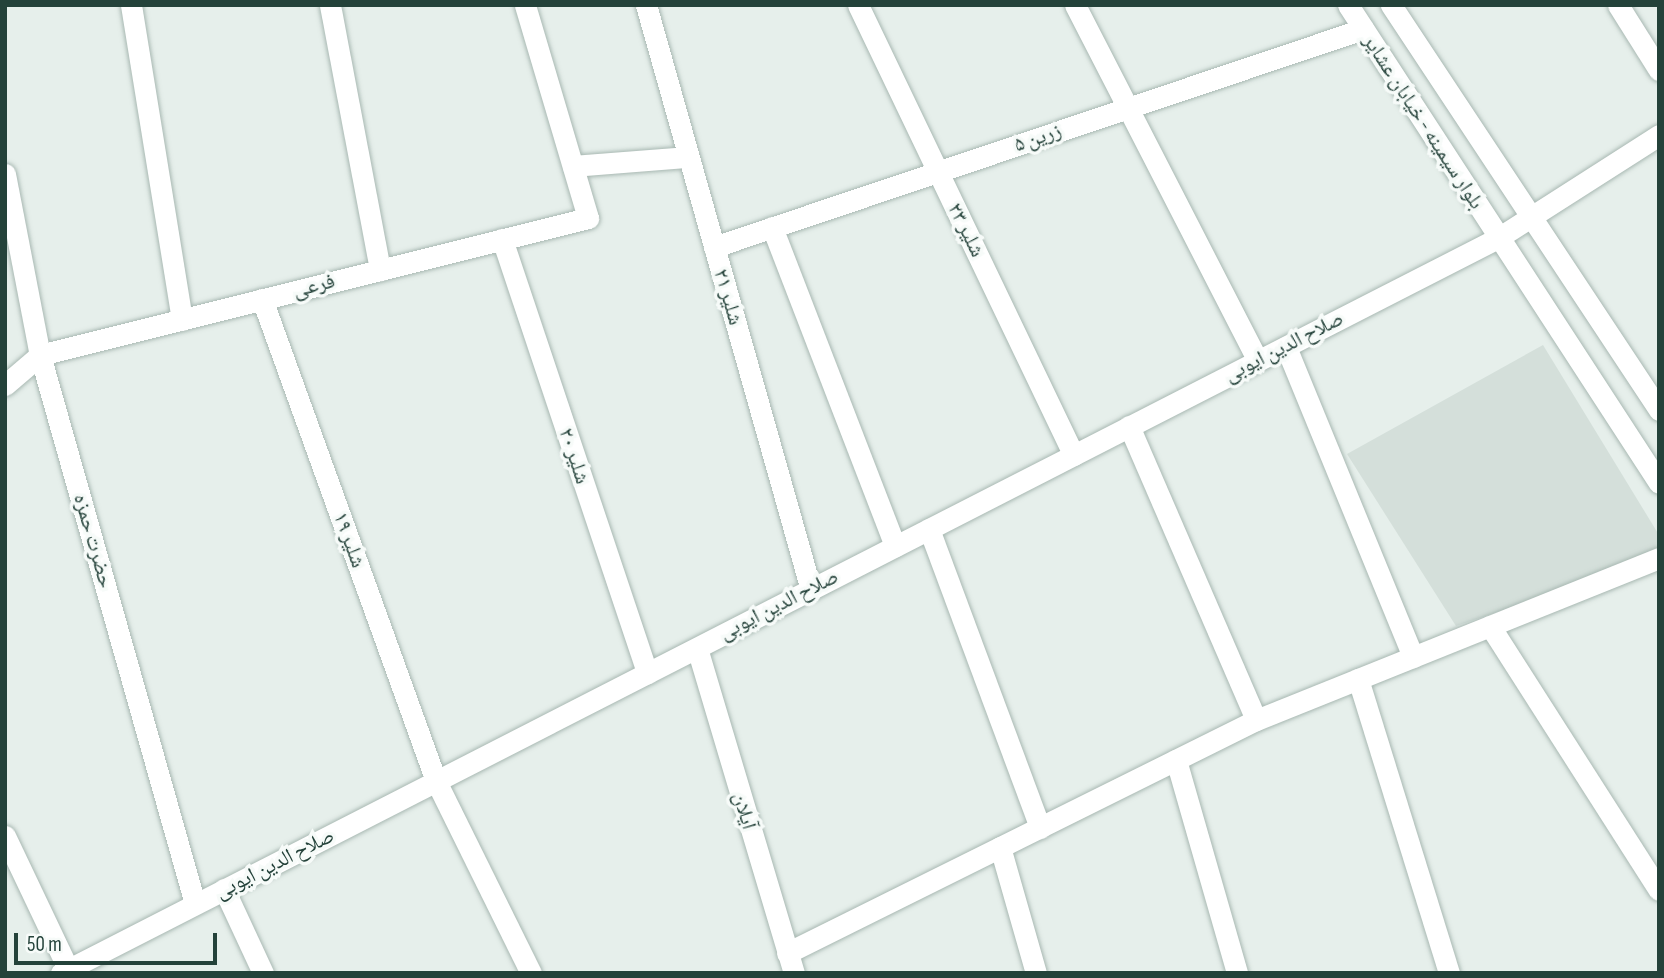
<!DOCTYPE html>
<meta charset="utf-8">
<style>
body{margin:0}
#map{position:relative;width:1664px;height:978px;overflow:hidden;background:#e6efeb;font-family:"Sofia Sans Condensed","Noto Naskh Arabic",sans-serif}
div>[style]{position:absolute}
.built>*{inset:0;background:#d4dfda}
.roads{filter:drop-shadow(0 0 2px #a8b8b2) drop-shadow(0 0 2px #a8b8b2)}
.minor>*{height:21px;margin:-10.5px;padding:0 10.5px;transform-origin:10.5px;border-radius:10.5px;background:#fff}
.tertiary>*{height:21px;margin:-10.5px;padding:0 10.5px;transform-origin:10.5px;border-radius:10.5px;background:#fff}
.secondary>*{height:21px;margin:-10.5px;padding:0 10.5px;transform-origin:10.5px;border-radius:10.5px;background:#fff}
span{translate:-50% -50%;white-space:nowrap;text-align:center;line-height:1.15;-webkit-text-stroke:7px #f7fbf9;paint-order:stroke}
.street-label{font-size:21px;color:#24423a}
.frame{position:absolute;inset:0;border:7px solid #24423a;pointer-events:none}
.scale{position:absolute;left:14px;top:933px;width:203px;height:32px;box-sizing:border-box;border:4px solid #24423a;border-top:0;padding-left:9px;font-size:21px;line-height:24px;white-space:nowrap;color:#24423a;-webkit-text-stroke:5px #f7fbf9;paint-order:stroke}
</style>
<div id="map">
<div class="built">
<i style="clip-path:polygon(1543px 345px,1659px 535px,1659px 547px,1550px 594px,1456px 626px,1347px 454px)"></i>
</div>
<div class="roads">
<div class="minor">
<i style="left:131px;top:5px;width:319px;rotate:80.8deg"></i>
<i style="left:330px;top:5px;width:270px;rotate:79.3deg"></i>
<i style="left:646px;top:5px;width:608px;rotate:74.25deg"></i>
<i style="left:858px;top:5px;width:499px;rotate:64.4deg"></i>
<i style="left:1075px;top:5px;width:400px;rotate:62.8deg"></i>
<i style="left:1618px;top:5px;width:77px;rotate:57.8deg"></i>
<i style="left:573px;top:166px;width:115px;rotate:-4.5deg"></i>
<i style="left:772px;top:227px;width:342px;rotate:68.9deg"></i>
<i style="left:502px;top:239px;width:458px;rotate:71.5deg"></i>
<i style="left:714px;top:247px;width:685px;rotate:-18.57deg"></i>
<i style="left:262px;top:299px;width:512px;rotate:70.15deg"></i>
<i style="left:436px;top:781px;width:214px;rotate:63.7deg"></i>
<i style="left:1286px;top:347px;width:335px;rotate:67.7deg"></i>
<i style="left:5px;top:385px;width:46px;rotate:-40.6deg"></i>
<i style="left:40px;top:355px;width:565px;rotate:-14.04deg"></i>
<i style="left:588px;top:218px;width:222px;rotate:-106.5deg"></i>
<i style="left:1129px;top:426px;width:320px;rotate:66.6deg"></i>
<i style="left:929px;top:529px;width:319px;rotate:69.6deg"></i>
<i style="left:1490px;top:626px;width:313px;rotate:57.4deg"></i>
<i style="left:1358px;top:679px;width:308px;rotate:72.8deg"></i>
<i style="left:1176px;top:760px;width:222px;rotate:74deg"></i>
<i style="left:5px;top:836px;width:152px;rotate:64.6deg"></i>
<i style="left:1000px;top:847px;width:131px;rotate:74.1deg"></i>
<i style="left:224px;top:889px;width:93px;rotate:65.1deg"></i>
<i style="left:787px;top:953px;width:524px;rotate:-26.42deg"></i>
<i style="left:1256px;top:720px;width:434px;rotate:-21.9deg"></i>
</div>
<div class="tertiary">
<i style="left:5px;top:174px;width:184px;rotate:79.1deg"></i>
<i style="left:40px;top:355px;width:570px;rotate:74.23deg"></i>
<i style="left:697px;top:648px;width:339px;rotate:73.4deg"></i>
<i style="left:61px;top:973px;width:1614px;rotate:-27.09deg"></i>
<i style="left:1498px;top:238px;width:191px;rotate:-32.6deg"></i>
</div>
<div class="secondary">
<i style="left:1348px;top:5px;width:570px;rotate:56.95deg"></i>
<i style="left:1391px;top:5px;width:486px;rotate:56.5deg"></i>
</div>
</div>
<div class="street-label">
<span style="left:1423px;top:122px;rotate:57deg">بلوار سیمینه - خیابان عشایر</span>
<span style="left:1038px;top:138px;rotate:-19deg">زرین ۵</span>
<span style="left:966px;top:230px;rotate:64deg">شلیر ۲۳</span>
<span style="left:314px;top:286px;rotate:-14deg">فرعی</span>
<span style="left:728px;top:297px;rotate:74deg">شلیر ۲۱</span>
<span style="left:1284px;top:347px;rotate:-27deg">صلاح الدین ایوبی</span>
<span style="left:574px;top:456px;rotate:72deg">شلیر ۲۰</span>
<span style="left:349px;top:540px;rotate:70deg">شلیر ۱۹</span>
<span style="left:93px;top:541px;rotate:74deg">حضرت حمزه</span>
<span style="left:779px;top:605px;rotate:-27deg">صلاح الدین ایوبی</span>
<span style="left:744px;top:811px;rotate:74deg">آیلان</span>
<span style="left:275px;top:864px;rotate:-27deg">صلاح الدین ایوبی</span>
</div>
<div class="frame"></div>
<div class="scale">50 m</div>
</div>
